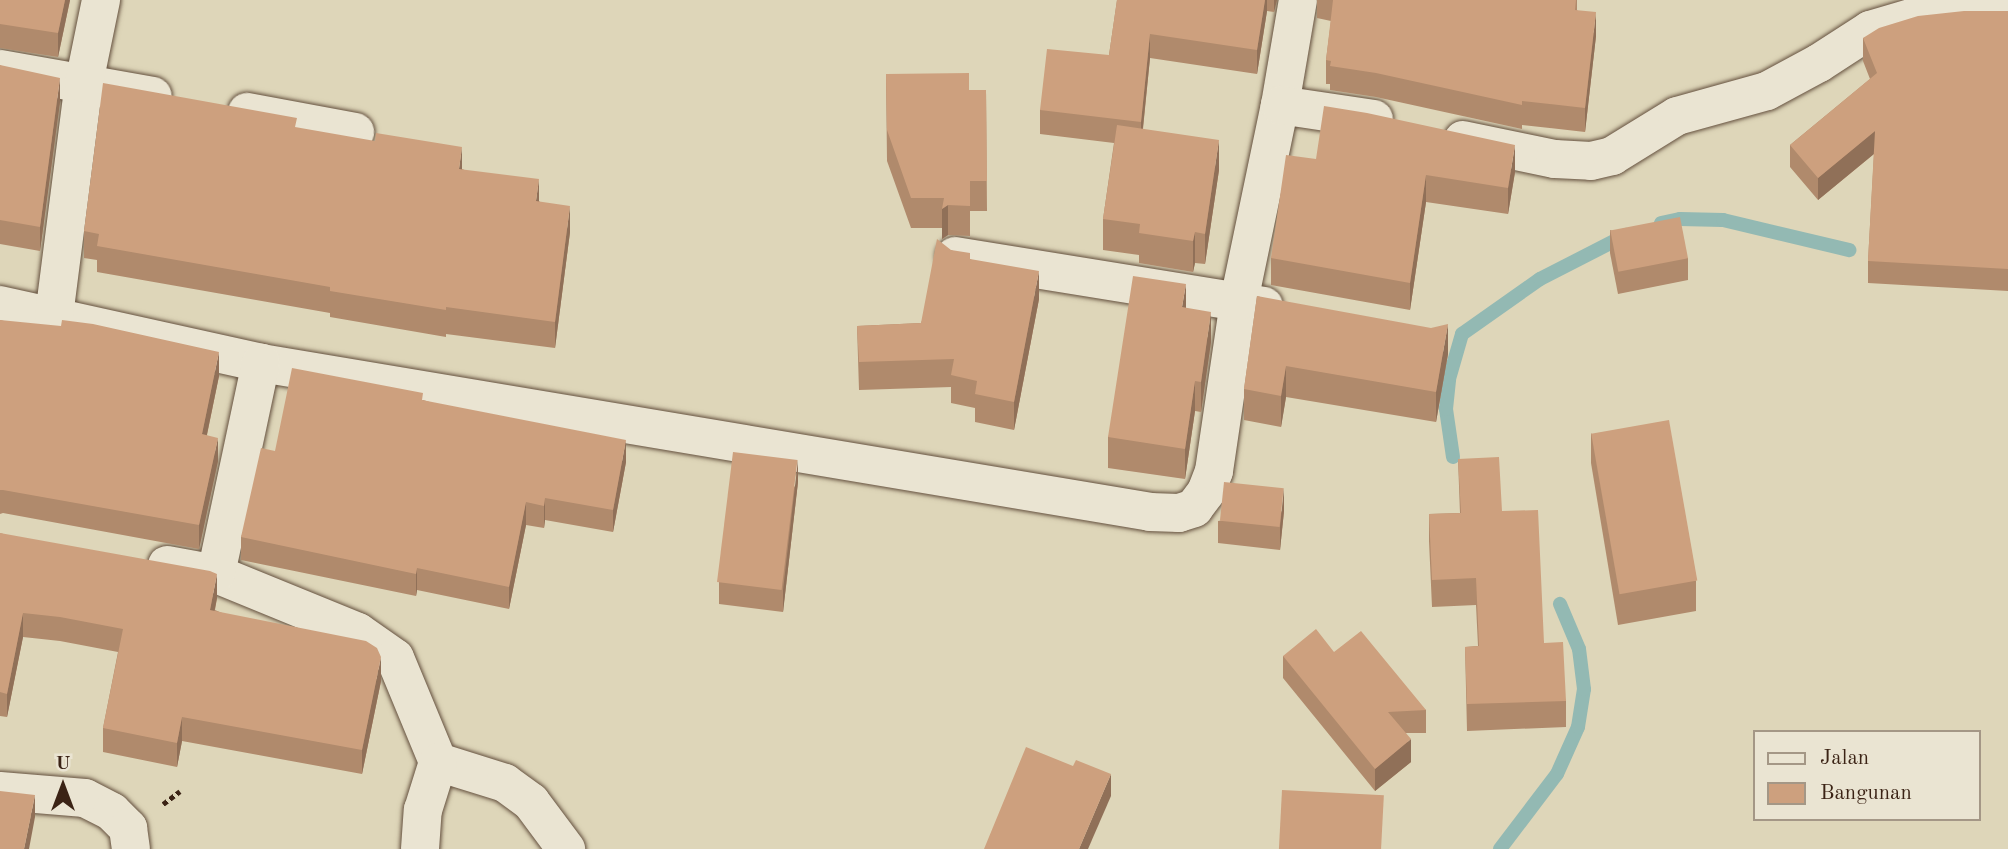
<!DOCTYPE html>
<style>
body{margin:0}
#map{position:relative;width:2008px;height:849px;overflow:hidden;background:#ded6b9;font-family:"Old Standard TT",serif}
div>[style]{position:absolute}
.stream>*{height:14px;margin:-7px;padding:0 7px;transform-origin:7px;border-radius:7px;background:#93b9b3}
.path>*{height:4.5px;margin-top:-2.25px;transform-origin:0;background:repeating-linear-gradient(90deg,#3b2315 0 5px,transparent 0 8.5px)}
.roads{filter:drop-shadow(0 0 2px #64503e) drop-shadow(0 0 2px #64503e)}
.minor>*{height:38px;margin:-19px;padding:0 19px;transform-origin:19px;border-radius:19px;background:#eae4d2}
.wall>*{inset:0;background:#b08a6c}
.shaded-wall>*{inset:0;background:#907058}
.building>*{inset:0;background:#cda07e;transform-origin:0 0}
span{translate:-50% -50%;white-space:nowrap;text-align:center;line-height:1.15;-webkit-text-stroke:6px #eae4d2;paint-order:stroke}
.legend{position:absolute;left:1753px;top:730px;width:228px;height:91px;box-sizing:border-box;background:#eae4d2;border:2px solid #a49786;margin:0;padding:9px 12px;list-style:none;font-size:21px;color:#3b2315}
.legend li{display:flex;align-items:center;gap:14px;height:35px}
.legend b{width:35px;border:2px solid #a49786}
.north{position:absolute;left:28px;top:751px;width:70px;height:70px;-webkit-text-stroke:5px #eae4d2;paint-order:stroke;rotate:0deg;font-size:19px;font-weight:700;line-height:28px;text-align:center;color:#3b2315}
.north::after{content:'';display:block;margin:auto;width:24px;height:32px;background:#3b2315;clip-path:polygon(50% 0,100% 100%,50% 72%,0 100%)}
</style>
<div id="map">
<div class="stream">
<i style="left:1661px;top:223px;width:19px;rotate:-12deg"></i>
<i style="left:1680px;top:219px;width:43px;rotate:1.3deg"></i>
<i style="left:1723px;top:220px;width:130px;rotate:13.4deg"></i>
<i style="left:1453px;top:457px;width:49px;rotate:-98.3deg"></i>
<i style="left:1446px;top:409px;width:30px;rotate:-84deg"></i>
<i style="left:1449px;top:379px;width:47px;rotate:-73.9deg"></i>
<i style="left:1462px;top:334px;width:95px;rotate:-35.2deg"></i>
<i style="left:1540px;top:279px;width:97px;rotate:-27.1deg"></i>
<i style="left:1500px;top:849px;width:94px;rotate:-52.8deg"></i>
<i style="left:1557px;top:774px;width:51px;rotate:-65.9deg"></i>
<i style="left:1578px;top:727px;width:38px;rotate:-81deg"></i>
<i style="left:1584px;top:689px;width:40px;rotate:-97.1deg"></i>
<i style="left:1579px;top:649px;width:49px;rotate:-112.9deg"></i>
</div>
<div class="path">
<i style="left:163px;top:804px;width:21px;rotate:-37deg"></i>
</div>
<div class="roads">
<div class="minor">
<i style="left:0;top:69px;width:155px;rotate:10deg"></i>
<i style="left:1280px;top:105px;width:107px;rotate:-80.3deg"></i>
<i style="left:247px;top:112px;width:110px;rotate:10.5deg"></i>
<i style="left:1463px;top:140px;width:94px;rotate:11.7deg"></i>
<i style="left:1555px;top:159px;width:36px;rotate:3deg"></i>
<i style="left:1591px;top:161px;width:22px;rotate:-13deg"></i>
<i style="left:1612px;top:156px;width:76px;rotate:-31.6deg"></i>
<i style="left:1677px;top:116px;width:93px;rotate:-15.5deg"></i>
<i style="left:1767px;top:91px;width:59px;rotate:-28.3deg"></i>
<i style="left:1819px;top:63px;width:61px;rotate:-32.9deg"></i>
<i style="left:1870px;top:30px;width:46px;rotate:-16.5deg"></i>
<i style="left:1914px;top:17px;width:49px;rotate:-7deg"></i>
<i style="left:1963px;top:11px;width:45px"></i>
<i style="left:955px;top:256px;width:313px;rotate:9.2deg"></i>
<i style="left:0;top:305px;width:267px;rotate:12.5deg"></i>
<i style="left:261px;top:363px;width:901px;rotate:9.51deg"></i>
<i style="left:1150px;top:512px;width:29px;rotate:2deg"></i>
<i style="left:1179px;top:513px;width:16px;rotate:-18deg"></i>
<i style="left:1194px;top:508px;width:20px;rotate:-53deg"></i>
<i style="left:1206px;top:492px;width:22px;rotate:-69deg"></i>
<i style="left:1214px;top:471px;width:172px;rotate:-81.6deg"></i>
<i style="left:1239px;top:301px;width:200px;rotate:-78.2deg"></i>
<i style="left:1280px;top:105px;width:95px;rotate:8.5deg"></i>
<i style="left:54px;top:316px;width:235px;rotate:-82.7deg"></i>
<i style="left:84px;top:83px;width:85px;rotate:-78.4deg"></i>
<i style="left:167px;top:565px;width:50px;rotate:10.4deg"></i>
<i style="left:216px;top:574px;width:153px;rotate:22.2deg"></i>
<i style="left:358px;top:632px;width:45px;rotate:35.1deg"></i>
<i style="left:395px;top:658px;width:113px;rotate:67.5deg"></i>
<i style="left:438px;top:762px;width:70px;rotate:17.4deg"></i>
<i style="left:505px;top:783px;width:32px;rotate:36deg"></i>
<i style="left:531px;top:802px;width:59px;rotate:53.3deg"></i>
<i style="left:216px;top:574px;width:216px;rotate:-78deg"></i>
<i style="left:0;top:791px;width:85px;rotate:4.7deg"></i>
<i style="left:85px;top:798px;width:30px;rotate:27deg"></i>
<i style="left:112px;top:812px;width:23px;rotate:45deg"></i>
<i style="left:128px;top:828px;width:21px;rotate:82deg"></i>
<i style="left:420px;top:849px;width:39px;rotate:-86deg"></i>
<i style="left:423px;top:810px;width:50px;rotate:-72.6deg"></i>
</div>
</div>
<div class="wall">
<i style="clip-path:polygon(0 0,70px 0,58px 57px,0 48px)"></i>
<i style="clip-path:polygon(1117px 0,1277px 0,1274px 12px,1267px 11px,1257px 74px,1150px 58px,1143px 129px,1219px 170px,1205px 264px,1195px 263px,1193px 272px,1139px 263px,1139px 255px,1103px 250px,1103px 219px,1114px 143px,1040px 134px,1040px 110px,1109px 55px)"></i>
<i style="clip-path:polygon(1317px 0,1577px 0,1577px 10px,1596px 36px,1585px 132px,1522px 125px,1522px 129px,1376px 97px,1330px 90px,1330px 84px,1326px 84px,1326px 60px,1331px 21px,1317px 18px)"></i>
<i style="clip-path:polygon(2008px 11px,2008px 291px,1868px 283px,1868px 261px,1874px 154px,1818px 200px,1790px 167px,1790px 145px,1870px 79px,1863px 61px,1863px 38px)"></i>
<i style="clip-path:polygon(0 65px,60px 102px,40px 251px,0 244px)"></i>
<i style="clip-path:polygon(886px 74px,969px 90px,986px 90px,987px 211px,970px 211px,970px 236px,948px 235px,942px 239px,942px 228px,911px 228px,887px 161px)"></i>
<i style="clip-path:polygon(297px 128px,462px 169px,539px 201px,570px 232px,555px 348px,446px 334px,446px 337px,330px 317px,330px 313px,97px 272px,97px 260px,84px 258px,84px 231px)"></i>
<i style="clip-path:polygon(1316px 159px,1515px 172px,1508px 214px,1426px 202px,1410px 310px,1271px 285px,1271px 258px)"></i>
<i style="clip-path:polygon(1610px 230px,1688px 258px,1688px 280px,1618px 294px,1610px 253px)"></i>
<i style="clip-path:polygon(951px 250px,970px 259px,1039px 299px,1014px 430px,975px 422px,975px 408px,951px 403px,951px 387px,859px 390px,857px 326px,921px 323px)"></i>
<i style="clip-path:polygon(1257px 296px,1448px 354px,1436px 422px,1286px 397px,1281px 427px,1244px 420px,1244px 389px)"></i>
<i style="clip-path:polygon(1186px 308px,1211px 342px,1201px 412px,1195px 411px,1185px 479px,1108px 468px,1108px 437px)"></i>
<i style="clip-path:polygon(0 320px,219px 376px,207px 435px,218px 461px,199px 549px,3px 513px,0 514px)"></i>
<i style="clip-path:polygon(423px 400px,626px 462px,613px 532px,545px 520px,544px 528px,526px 525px,509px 609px,417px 590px,416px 596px,241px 560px,241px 537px,275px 451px)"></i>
<i style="clip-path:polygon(1591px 433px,1696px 581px,1696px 611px,1618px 625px,1591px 463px)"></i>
<i style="clip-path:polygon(1458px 459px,1502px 511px,1544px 643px,1566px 701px,1566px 727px,1467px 731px,1465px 647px,1478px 646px,1476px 605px,1432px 607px,1429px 541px,1429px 514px,1460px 513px)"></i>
<i style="clip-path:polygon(798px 482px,783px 612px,719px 604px,719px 582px)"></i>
<i style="clip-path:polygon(1284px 511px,1280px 550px,1218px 543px,1218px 521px)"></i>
<i style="clip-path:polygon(0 533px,217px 598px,215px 610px,381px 681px,362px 774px,182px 741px,177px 767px,103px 752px,103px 728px,118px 652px,60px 641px,23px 637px,7px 717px,0 716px)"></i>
<i style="clip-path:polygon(1334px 652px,1426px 710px,1426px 733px,1406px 733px,1411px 762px,1375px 791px,1283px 678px,1283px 656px)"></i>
</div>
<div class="shaded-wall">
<i style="clip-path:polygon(65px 0,70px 0,58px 57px,58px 33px)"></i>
<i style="clip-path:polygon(1265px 0,1267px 0,1267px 11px,1257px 74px,1257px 50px)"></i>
<i style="clip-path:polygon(1274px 0,1277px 0,1274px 12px)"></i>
<i style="clip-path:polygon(1596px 12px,1596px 36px,1585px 132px,1585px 108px)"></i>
<i style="clip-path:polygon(1150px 34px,1150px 58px,1141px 146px,1141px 122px)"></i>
<i style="clip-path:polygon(60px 78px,60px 102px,40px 251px,40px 227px)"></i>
<i style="clip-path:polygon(1875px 131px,1875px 153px,1818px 200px,1818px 178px)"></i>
<i style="clip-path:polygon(1219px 140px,1219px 170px,1205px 264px,1205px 234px)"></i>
<i style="clip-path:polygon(1515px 145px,1515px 172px,1508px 214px,1508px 188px)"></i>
<i style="clip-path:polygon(462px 147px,462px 173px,459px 169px)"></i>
<i style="clip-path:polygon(1426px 175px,1426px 202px,1410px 310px,1410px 283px)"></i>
<i style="clip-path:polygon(539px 179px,539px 205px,536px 201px)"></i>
<i style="clip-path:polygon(948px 205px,948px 235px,942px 239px,942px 209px)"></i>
<i style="clip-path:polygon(570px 206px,570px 232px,555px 348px,555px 322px)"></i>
<i style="clip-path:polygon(1195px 232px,1195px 263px,1193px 272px,1193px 241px)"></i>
<i style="clip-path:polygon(1039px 271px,1039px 299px,1014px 430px,1014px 402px)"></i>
<i style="clip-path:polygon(1186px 284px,1186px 315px,1182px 307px)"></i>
<i style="clip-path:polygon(1211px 312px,1211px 342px,1201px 412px,1201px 382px)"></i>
<i style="clip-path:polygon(1448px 324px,1448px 354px,1436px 422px,1436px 392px)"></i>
<i style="clip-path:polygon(219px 352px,219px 376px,202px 458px,202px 434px)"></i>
<i style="clip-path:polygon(1286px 366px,1286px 397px,1281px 427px,1281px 396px)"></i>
<i style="clip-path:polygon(1195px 381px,1195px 411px,1185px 479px,1185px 449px)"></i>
<i style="clip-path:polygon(218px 438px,218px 461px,199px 549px,199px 525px)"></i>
<i style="clip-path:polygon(626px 440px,626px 462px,613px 532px,613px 510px)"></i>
<i style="clip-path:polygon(798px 460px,798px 482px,783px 612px,783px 590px)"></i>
<i style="clip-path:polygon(1284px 488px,1284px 511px,1280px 550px,1280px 527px)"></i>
<i style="clip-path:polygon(545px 498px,545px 520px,544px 528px,544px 506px)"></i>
<i style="clip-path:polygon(526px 502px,526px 525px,509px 609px,509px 587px)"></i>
<i style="clip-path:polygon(417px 568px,417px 590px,416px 596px,416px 574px)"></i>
<i style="clip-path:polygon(217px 574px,217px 598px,210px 633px,210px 610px)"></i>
<i style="clip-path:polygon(23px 613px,23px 637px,7px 717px,7px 694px)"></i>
<i style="clip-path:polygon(381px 657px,381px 681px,362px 774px,362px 750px)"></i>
<i style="clip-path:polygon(182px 717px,182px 741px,177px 767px,177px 743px)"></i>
<i style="clip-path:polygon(1411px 739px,1411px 762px,1375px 791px,1375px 769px)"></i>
<i style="clip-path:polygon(1111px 774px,1111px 796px,1088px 849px,1079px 849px)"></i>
<i style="clip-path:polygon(35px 795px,35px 817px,29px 849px,24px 849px)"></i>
</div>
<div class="building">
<i style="clip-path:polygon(0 0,65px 0,58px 33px,0 24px)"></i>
<i style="clip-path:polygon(1117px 0,1265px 0,1257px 50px,1150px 34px,1141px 122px,1040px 110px,1047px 49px,1109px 55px)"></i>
<i style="clip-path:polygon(1333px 0,1576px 0,1575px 10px,1596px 12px,1585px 108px,1522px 101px,1522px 105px,1376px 73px,1330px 66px,1331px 61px,1326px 60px)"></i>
<i style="clip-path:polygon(1964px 11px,2008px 11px,2008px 269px,1868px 261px,1875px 131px,1818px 178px,1790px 145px,1877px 73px,1863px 38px,1879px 28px,1918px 16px)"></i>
<i style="clip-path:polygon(0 65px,60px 78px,40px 227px,0 220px)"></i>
<i style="clip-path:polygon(969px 73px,969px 90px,986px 90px,987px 181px,970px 181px,970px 206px,948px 205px,942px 209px,944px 198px,911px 198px,887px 130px,886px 74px)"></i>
<i style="clip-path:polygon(103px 83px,297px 118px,295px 127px,375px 141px,376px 133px,462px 147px,459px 169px,539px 179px,536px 201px,570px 206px,555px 322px,446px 307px,446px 310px,330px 291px,330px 287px,97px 246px,99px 234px,84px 231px)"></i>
<i style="clip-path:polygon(1324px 106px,1367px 113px,1515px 145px,1508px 188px,1426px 175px,1410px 283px,1271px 258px,1286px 155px,1316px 159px)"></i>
<i style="clip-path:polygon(1117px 125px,1219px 140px,1205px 234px,1195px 232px,1193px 241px,1139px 233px,1140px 224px,1103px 219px)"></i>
<i style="left:1680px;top:217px;width:42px;height:71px;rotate:79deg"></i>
<i style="clip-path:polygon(937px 239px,951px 250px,970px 253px,970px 259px,1039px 271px,1014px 402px,975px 394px,977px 381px,951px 375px,954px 359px,859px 362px,857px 326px,921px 323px)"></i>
<i style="clip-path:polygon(1133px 276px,1186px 284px,1182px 307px,1211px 312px,1201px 382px,1195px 381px,1185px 449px,1108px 437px)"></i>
<i style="clip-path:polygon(1257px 296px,1431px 328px,1448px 324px,1436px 392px,1286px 366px,1281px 396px,1244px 389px)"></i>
<i style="clip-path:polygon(0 320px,61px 326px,62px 320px,93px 324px,219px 352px,202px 434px,218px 438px,199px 525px,3px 490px,0 490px)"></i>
<i style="clip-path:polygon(292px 368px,423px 393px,422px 400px,626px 440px,613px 510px,545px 498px,544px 506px,526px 502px,509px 587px,417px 568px,416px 574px,241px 537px,261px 448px,275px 451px)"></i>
<i style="left:1669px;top:420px;width:163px;height:79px;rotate:80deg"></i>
<i style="left:733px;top:452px;width:65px;height:131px;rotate:7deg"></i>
<i style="clip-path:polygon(1499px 457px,1502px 511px,1538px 510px,1544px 643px,1563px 642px,1566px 701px,1467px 704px,1465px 647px,1479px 646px,1476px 578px,1432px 580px,1429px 514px,1461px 513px,1458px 459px)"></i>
<i style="left:1224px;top:482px;width:60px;height:39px;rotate:6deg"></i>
<i style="clip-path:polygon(0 533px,210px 571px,217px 574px,210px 610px,366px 641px,377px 648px,381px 657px,362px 750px,182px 717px,177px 743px,103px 728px,123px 629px,60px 617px,23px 613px,7px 694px,0 692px)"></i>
<i style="clip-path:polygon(1316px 629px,1334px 652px,1361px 631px,1426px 710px,1388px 712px,1411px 739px,1375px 769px,1283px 656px)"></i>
<i style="clip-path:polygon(1026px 747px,1073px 766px,1076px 760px,1111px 774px,1079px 849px,984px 849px)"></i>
<i style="left:1282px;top:790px;width:102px;height:59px;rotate:3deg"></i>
<i style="clip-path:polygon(0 791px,35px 795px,24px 849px,0 849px)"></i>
</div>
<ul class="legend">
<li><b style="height:9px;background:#eae4d2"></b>Jalan</li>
<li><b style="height:19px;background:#cda07e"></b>Bangunan</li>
</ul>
<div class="north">U</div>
</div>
